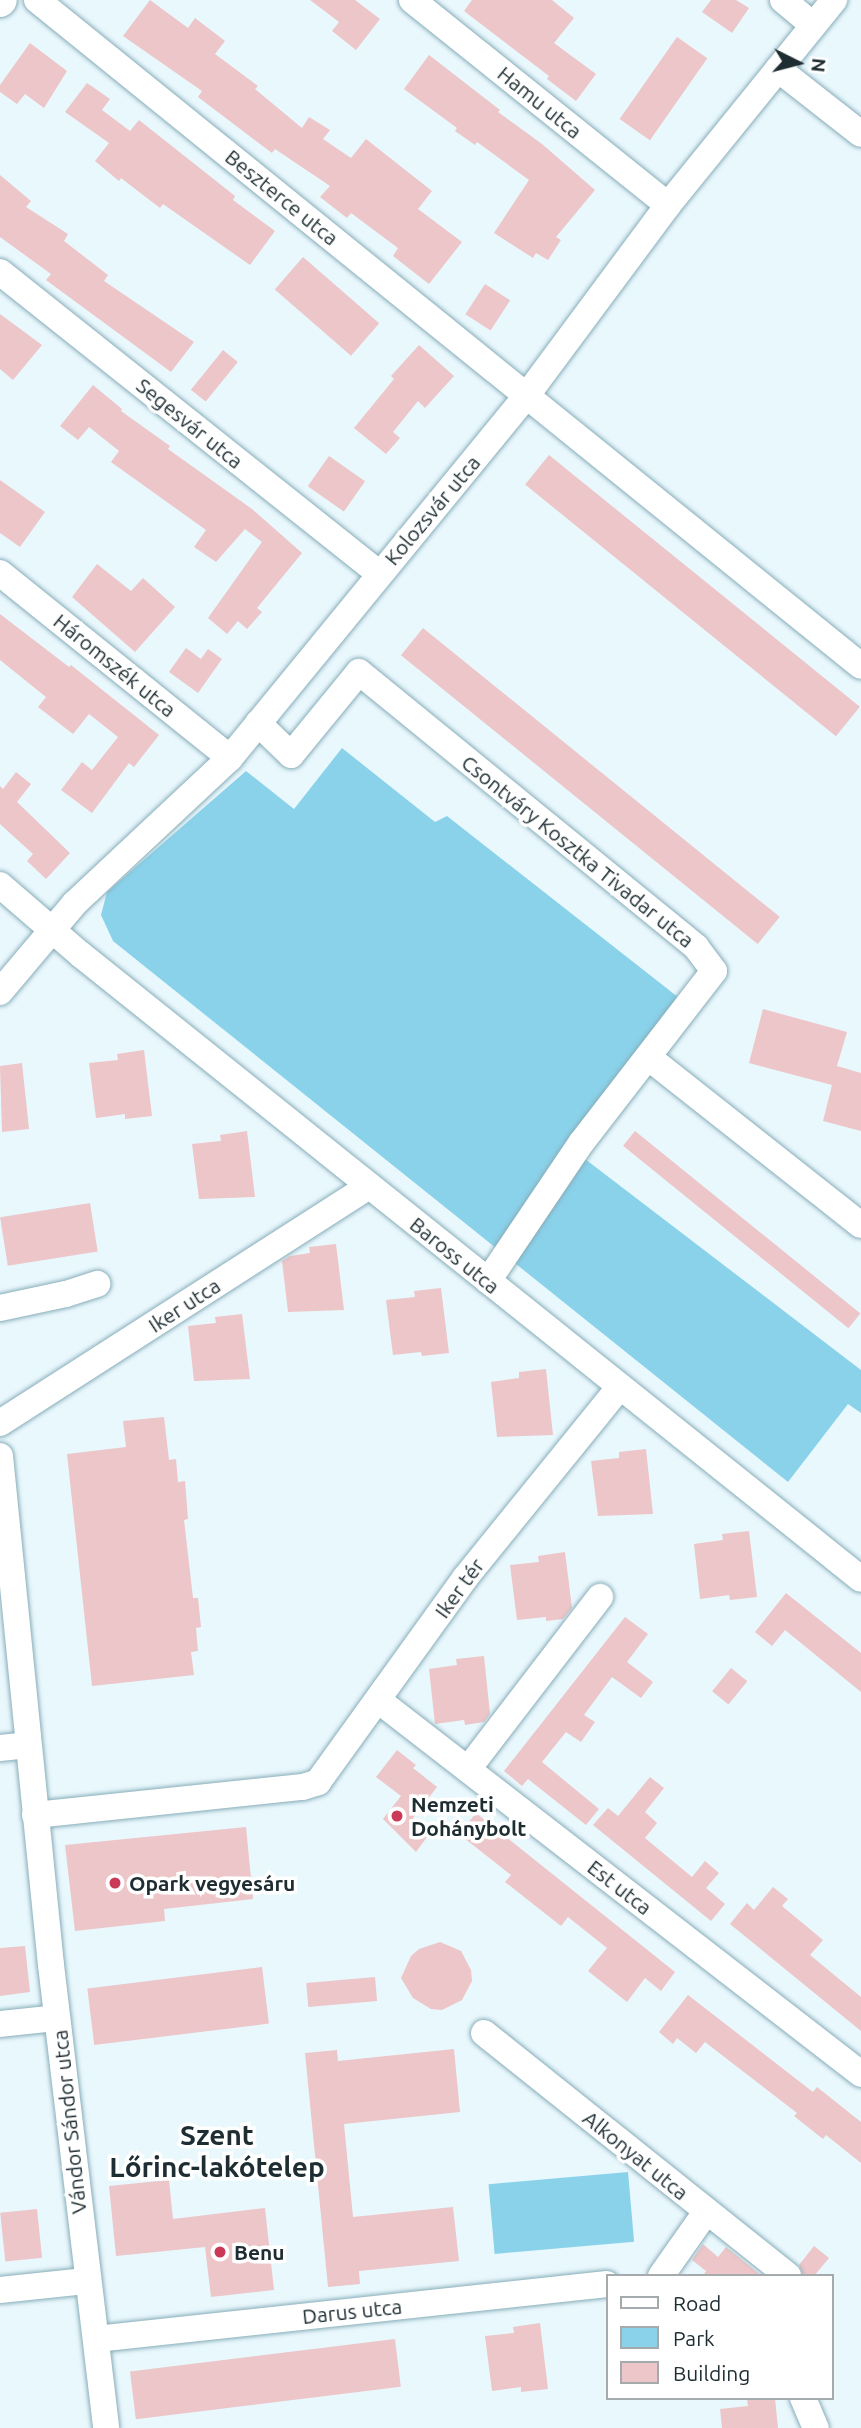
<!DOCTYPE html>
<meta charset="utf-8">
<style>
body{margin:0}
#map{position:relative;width:861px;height:2428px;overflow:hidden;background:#e9f8fd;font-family:Ubuntu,sans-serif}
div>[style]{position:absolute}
.green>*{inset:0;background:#8ad2ea;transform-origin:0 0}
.building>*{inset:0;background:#ecc6c8;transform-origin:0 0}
.roads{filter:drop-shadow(0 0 2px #88adb9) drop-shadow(0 0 2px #88adb9)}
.minor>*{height:26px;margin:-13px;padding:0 13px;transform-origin:13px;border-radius:13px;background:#fff}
.tertiary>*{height:32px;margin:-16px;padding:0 16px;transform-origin:16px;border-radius:16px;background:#fff}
.dots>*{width:19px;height:19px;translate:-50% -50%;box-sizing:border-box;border:4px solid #fff;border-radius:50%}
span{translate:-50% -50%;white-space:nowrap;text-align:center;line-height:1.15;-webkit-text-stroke:7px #fff;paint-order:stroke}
.street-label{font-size:21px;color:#1e2d32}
.poi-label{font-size:21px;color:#1e2d32;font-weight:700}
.left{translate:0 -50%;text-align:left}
.district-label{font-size:28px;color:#1e2d32;font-weight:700}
.legend{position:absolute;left:606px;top:2274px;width:228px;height:126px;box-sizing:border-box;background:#fff;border:2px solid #a5abad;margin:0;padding:9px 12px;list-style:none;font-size:21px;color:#1e2d32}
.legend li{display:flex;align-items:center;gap:14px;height:35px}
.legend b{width:35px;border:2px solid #a5abad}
.north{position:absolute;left:763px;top:28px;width:70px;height:70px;-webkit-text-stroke:5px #fff;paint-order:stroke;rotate:96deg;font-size:19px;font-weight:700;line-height:28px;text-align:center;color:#1e2d32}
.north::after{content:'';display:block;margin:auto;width:24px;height:32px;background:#1e2d32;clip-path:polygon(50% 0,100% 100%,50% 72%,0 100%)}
</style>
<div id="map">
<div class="green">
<i style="clip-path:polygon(342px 748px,435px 822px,447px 816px,697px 1012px,585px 1159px,861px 1370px,861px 1413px,848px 1404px,788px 1482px,113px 941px,101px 915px,107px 892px,246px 771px,294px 809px)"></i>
<i style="left:628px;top:2172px;width:70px;height:140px;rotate:85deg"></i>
</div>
<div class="building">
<i style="clip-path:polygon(150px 0,188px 28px,195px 18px,225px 41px,215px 54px,258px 86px,255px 89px,302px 128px,309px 117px,330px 130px,323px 139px,351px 158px,366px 139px,432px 191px,418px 209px,462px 242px,429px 284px,393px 256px,398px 248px,351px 213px,347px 218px,320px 197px,330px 186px,275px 149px,272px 153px,198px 97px,202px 91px,123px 36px)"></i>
<i style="clip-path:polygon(310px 0,355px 0,380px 19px,356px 50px,332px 31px,339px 22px)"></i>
<i style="clip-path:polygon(472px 0,552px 0,574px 18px,554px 43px,596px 74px,576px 101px,547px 79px,549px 76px,464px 11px)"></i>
<i style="clip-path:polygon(711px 0,736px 0,749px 8px,732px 33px,702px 12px)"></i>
<i style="left:677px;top:37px;width:37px;height:100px;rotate:35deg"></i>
<i style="clip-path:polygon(30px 43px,67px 71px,44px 108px,25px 94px,17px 104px,0 92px,0 85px)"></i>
<i style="clip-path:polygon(429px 55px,500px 110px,498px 112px,542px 144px,595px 190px,556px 237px,561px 240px,548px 260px,536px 253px,533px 258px,494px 233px,529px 180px,477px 142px,475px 145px,455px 131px,457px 128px,404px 89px)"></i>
<i style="clip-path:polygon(87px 83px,110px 99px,102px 110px,130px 131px,139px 120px,235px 196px,233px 200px,275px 231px,250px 265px,163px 204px,160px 208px,121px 178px,119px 181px,95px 161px,109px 143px,65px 112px)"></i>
<i style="clip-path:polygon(0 175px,31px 201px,26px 207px,68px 234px,64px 241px,108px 275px,104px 281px,194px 342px,171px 372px,46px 280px,51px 274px,0 237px)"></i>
<i style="left:303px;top:257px;width:101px;height:43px;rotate:41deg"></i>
<i style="left:485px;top:284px;width:30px;height:36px;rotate:33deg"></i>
<i style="clip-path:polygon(0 314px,42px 345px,13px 380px,0 369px)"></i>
<i style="clip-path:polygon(419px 345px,454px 376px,425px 408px,418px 401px,393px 432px,400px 438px,386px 454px,354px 428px,394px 379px,391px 376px)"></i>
<i style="left:223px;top:350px;width:19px;height:51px;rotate:39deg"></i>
<i style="clip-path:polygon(93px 385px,122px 409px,121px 411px,170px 446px,168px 449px,252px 509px,302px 553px,257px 608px,262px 612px,247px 629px,238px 621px,227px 634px,208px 618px,262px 542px,245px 529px,216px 562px,194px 547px,206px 530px,111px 462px,119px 451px,89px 427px,78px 440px,60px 426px)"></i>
<i style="left:549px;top:455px;width:400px;height:38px;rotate:39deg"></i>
<i style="left:329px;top:456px;width:44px;height:37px;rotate:35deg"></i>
<i style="clip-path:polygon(0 480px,45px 512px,20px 547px,0 533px)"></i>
<i style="clip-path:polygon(97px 564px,131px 591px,143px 578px,175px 607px,135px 652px,72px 597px)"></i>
<i style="clip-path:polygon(0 614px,69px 667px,71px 665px,159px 735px,134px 767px,129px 763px,92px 813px,61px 790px,82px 762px,92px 770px,118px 737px,89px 714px,73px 734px,38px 707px,46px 697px,0 660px)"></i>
<i style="left:423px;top:628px;width:459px;height:35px;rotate:39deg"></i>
<i style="clip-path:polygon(186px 648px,201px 659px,208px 649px,222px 659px,198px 693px,169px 672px)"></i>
<i style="clip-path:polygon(16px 772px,31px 784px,17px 802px,70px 853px,46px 879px,27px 861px,33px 854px,0 824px,0 786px,3px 789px)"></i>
<i style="clip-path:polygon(763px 1009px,847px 1032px,837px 1066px,861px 1073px,861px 1131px,823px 1121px,832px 1085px,749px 1063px)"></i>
<i style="clip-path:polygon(144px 1050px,152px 1116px,125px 1119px,125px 1114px,96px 1118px,89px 1063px,118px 1060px,117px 1054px)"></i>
<i style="clip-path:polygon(22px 1063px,29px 1129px,2px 1132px,0 1066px)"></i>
<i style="clip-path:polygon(247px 1131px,255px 1197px,199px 1199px,192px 1144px,221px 1141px,220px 1135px)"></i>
<i style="left:635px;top:1131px;width:290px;height:19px;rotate:39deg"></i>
<i style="left:90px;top:1203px;width:49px;height:91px;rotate:81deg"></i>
<i style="clip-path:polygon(336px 1244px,344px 1310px,288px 1312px,282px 1261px,290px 1256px,310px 1253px,309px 1247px)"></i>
<i style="clip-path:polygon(441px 1288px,449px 1353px,422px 1356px,421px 1352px,393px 1355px,386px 1300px,415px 1297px,414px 1291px)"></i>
<i style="clip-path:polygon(242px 1314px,250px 1379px,194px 1381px,188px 1326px,216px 1323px,215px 1317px)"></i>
<i style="clip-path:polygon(546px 1369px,553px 1435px,497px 1437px,491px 1382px,519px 1378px,519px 1372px)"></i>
<i style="clip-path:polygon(164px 1417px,169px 1460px,176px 1459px,178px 1482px,185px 1481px,188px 1519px,184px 1520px,193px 1598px,198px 1598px,201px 1627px,196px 1628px,198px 1651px,191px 1652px,194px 1675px,92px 1686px,67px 1454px,126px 1447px,123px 1421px)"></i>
<i style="clip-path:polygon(646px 1449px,653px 1514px,598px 1516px,591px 1461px,619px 1458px,619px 1452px)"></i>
<i style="clip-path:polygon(749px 1531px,757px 1597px,730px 1600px,729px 1595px,700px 1599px,694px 1544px,723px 1540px,722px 1534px)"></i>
<i style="clip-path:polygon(565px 1552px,572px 1608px,563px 1619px,546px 1621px,546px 1617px,517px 1620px,510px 1565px,539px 1562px,538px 1556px)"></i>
<i style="clip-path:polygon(786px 1593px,861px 1653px,861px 1692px,785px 1630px,772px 1646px,755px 1632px)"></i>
<i style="clip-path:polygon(625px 1617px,648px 1634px,627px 1662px,653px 1682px,641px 1698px,612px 1677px,584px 1715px,595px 1722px,581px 1742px,566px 1732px,542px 1762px,599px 1809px,586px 1825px,528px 1779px,522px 1786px,504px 1771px)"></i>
<i style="clip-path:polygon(484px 1656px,490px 1714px,484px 1722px,465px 1725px,464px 1720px,435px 1724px,429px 1669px,457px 1665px,456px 1659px)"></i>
<i style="left:731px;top:1668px;width:21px;height:30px;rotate:39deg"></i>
<i style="clip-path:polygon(397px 1750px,416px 1765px,413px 1768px,437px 1787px,413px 1818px,427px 1837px,416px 1852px,383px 1819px,401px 1796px,376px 1777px)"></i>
<i style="clip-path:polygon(650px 1777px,664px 1788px,645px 1812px,657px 1823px,645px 1838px,692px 1877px,705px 1861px,719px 1873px,706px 1888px,725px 1904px,711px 1921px,593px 1825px,608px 1808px,618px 1816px)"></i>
<i style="clip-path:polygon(476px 1813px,675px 1972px,661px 1991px,645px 1978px,627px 2002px,588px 1971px,607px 1948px,568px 1917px,561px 1926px,505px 1882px,511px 1875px,459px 1834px)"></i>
<i style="clip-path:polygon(246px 1827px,253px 1899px,164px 1909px,165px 1921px,75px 1931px,65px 1845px)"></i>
<i style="clip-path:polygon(773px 1887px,788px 1899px,782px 1906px,823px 1940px,810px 1955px,861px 1997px,861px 2031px,730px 1924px,747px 1903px,754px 1910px)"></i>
<i style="clip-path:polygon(440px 1942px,461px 1951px,471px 1970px,472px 1981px,462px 2000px,442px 2010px,431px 2009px,413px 1998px,401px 1978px,411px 1956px,419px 1949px)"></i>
<i style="clip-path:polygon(25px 1946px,30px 1992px,0 1996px,0 1948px)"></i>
<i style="left:262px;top:1967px;width:57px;height:176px;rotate:83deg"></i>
<i style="left:375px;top:1977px;width:24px;height:69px;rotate:85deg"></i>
<i style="clip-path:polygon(688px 1995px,813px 2092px,817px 2087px,861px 2122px,861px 2163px,826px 2135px,823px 2139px,794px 2116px,797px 2113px,705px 2042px,696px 2053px,677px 2038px,673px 2044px,659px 2032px)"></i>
<i style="clip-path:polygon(454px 2049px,460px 2112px,344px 2124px,353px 2217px,453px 2207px,459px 2261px,359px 2271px,360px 2284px,328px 2287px,305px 2053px,337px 2050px,338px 2061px)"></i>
<i style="clip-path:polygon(169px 2180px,173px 2219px,265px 2208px,274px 2290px,211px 2297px,205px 2247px,116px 2256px,109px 2186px)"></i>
<i style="left:37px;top:2209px;width:49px;height:37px;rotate:84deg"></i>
<i style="clip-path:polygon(703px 2244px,718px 2257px,726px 2247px,762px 2276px,703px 2276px,706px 2271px,692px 2260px)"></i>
<i style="clip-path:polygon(814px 2246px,829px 2258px,814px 2276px,803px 2276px,799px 2265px)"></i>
<i style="clip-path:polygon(540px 2323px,548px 2389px,521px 2392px,521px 2387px,492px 2391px,485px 2336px,514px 2333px,513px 2327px)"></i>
<i style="left:395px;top:2339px;width:48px;height:267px;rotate:83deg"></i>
<i style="clip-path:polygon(775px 2398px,778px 2428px,722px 2428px,720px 2409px,748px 2406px,747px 2399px)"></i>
</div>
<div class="roads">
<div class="minor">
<i style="left:37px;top:0;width:1059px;rotate:38.95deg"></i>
<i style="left:412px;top:0;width:328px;rotate:38.7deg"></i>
<i style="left:783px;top:0;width:39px;rotate:40deg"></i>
<i style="left:778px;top:69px;width:105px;rotate:38.1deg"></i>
<i style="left:0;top:272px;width:485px;rotate:38.5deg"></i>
<i style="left:0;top:573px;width:295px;rotate:38.8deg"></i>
<i style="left:258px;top:723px;width:46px;rotate:44.1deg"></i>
<i style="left:291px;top:755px;width:107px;rotate:-50.7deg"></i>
<i style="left:359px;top:672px;width:435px;rotate:39.2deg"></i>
<i style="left:696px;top:947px;width:30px;rotate:53deg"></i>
<i style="left:714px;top:971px;width:217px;rotate:127.7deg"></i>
<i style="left:581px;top:1143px;width:166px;rotate:124deg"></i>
<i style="left:0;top:885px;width:106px;rotate:40.8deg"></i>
<i style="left:80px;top:954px;width:1000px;rotate:38.67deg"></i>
<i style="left:0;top:992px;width:116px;rotate:-49.9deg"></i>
<i style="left:75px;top:903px;width:212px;rotate:-43.1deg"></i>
<i style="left:230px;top:758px;width:469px;rotate:-50.7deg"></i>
<i style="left:527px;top:395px;width:237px;rotate:-53.4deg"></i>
<i style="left:668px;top:205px;width:264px;rotate:-51deg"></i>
<i style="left:648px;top:1057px;width:271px;rotate:38.3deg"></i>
<i style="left:0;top:1308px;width:67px;rotate:-12deg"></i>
<i style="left:66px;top:1294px;width:33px;rotate:-18deg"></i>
<i style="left:0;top:1423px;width:439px;rotate:-32.7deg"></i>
<i style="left:0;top:1456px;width:512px;rotate:84.28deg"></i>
<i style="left:51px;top:1965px;width:466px;rotate:83.2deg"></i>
<i style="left:378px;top:1700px;width:611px;rotate:37.75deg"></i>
<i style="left:0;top:1748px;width:28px;rotate:-6deg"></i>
<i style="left:468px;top:1769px;width:217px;rotate:-52.5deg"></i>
<i style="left:35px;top:1815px;width:269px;rotate:-6deg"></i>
<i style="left:303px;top:1787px;width:16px;rotate:-18deg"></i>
<i style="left:318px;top:1782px;width:251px;rotate:-54.2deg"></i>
<i style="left:465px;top:1578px;width:245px;rotate:-51deg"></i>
<i style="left:0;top:2024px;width:57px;rotate:-6deg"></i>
<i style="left:484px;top:2033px;width:389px;rotate:38.6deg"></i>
<i style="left:661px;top:2276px;width:78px;rotate:-54.9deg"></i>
<i style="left:0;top:2290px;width:86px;rotate:-6deg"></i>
<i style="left:96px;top:2339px;width:514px;rotate:-6.14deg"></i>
<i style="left:803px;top:2398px;width:33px;rotate:67deg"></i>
</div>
<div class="tertiary">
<i style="left:0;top:1px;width:1px;rotate:-45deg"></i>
</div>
</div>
<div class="dots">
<i style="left:397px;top:1816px;background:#ca3a56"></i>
<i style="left:115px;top:1883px;background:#ca3a56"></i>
<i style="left:220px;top:2252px;background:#ca3a56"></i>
</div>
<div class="street-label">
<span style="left:540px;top:102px;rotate:39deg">Hamu utca</span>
<span style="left:282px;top:197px;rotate:39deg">Beszterce utca</span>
<span style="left:190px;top:423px;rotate:39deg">Segesvár utca</span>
<span style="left:432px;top:510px;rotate:-50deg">Kolozsvár utca</span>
<span style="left:115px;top:665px;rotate:39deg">Háromszék utca</span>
<span style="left:578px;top:851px;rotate:39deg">Csontváry Kosztka Tivadar utca</span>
<span style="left:455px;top:1255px;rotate:39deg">Baross utca</span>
<span style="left:184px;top:1305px;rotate:-33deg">Iker utca</span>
<span style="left:459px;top:1588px;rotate:-54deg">Iker tér</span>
<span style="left:620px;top:1887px;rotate:38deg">Est utca</span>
<span style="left:69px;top:2122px;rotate:-96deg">Vándor Sándor utca</span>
<span style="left:636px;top:2155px;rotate:39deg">Alkonyat utca</span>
<span style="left:352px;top:2311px;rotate:-6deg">Darus utca</span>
</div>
<div class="poi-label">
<span class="left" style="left:411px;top:1816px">Nemzeti<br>Dohánybolt</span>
<span class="left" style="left:129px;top:1883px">Opark vegyesáru</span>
<span class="left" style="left:234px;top:2252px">Benu</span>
</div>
<div class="district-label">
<span style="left:217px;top:2151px">Szent<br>Lőrinc-lakótelep</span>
</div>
<ul class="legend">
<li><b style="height:9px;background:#fff"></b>Road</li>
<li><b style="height:19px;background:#8ad2ea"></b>Park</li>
<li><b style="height:19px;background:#ecc6c8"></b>Building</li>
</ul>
<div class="north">N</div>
</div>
